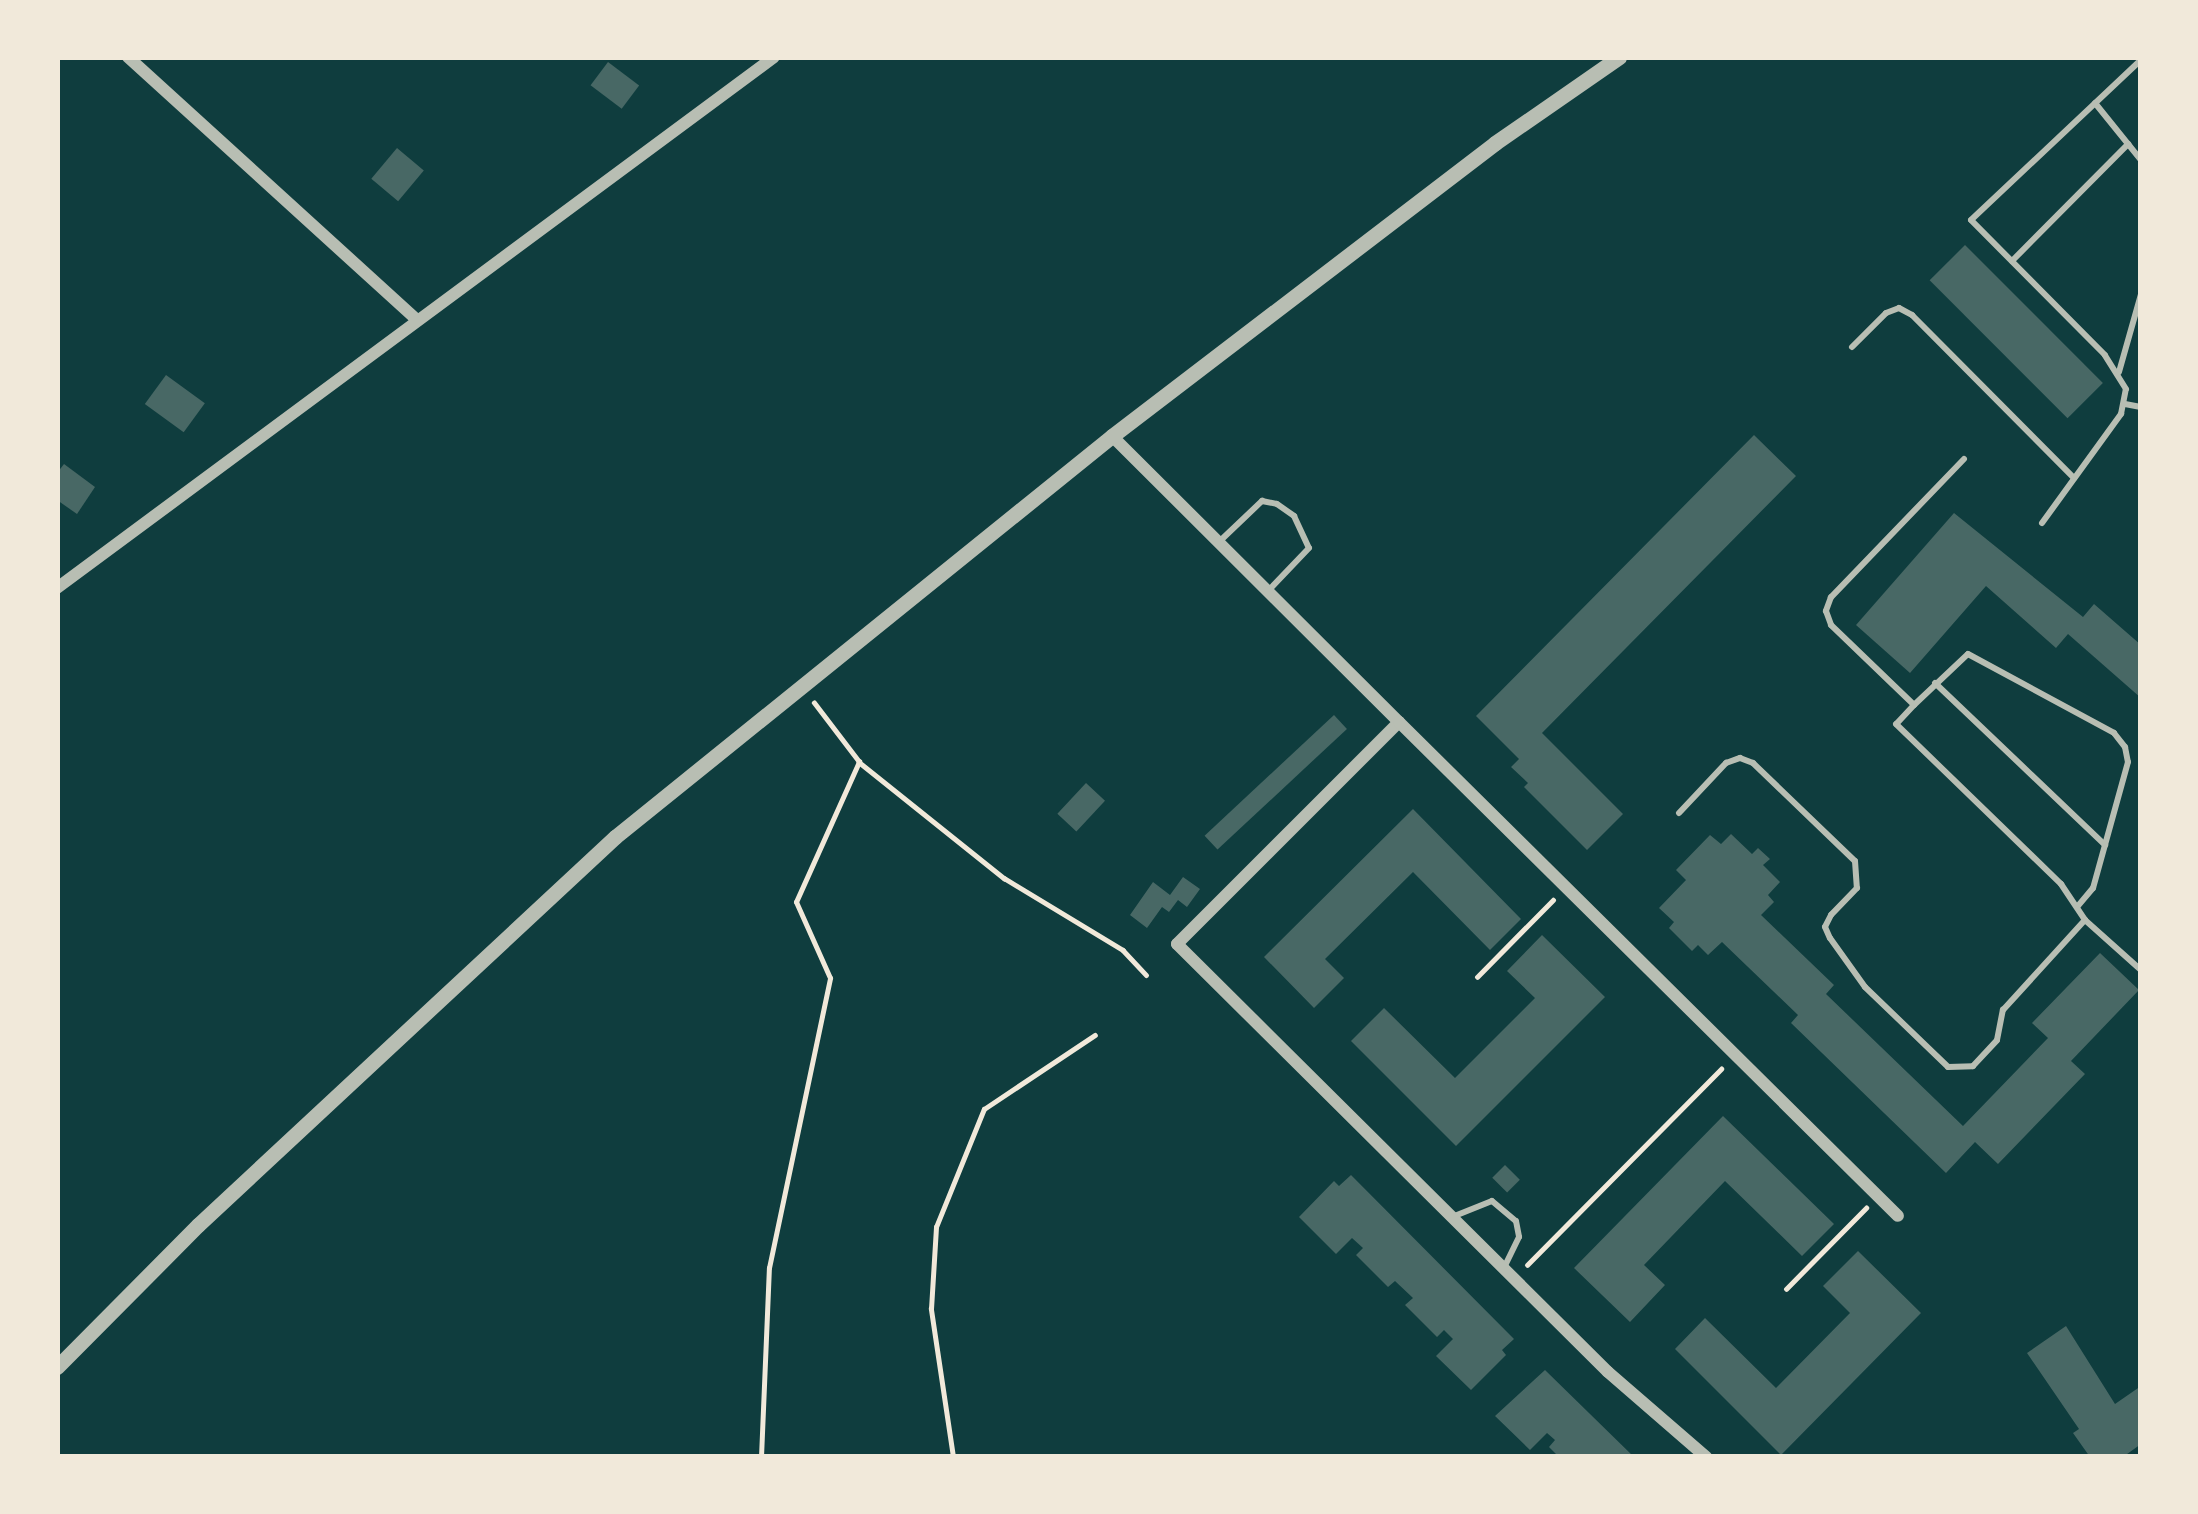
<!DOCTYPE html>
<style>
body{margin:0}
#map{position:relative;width:2198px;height:1514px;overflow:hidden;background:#0f3d3e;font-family:Raleway,sans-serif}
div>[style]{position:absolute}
.building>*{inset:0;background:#486865;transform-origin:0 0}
.path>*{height:4.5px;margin:-2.25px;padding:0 2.25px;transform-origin:2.25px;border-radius:2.25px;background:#f1e9da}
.service>*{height:6px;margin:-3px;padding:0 3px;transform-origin:3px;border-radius:3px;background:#b8beb3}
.minor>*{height:12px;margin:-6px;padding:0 6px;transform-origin:6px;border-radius:6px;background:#b8beb3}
.tertiary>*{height:15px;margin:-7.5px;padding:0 7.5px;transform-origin:7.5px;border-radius:7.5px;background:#b8beb3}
span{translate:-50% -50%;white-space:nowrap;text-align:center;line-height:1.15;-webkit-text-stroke:10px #f1e9da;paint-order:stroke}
.frame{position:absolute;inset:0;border:60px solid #f1e9da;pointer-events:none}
</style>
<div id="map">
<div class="building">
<i style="left:608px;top:62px;width:39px;height:29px;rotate:37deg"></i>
<i style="left:397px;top:148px;width:35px;height:40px;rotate:40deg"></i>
<i style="left:1965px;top:245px;width:195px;height:50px;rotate:45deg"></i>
<i style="left:166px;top:375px;width:48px;height:36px;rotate:36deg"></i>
<i style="clip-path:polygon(1754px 435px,1796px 476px,1542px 733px,1623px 814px,1587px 850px,1524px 787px,1528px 783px,1511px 767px,1519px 759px,1476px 716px)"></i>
<i style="clip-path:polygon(64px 464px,95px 487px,77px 514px,57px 500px,57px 473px)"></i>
<i style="clip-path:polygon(1954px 513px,2083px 617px,2094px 604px,2141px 645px,2141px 698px,2068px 634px,2056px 648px,1986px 586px,1910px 673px,1856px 625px)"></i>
<i style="left:1334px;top:715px;width:19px;height:177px;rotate:47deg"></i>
<i style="left:1086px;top:783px;width:26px;height:42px;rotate:43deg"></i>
<i style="clip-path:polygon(1413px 809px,1521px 919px,1490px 950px,1413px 872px,1325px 959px,1344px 978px,1314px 1008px,1264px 957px)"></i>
<i style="clip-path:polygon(1731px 834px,1752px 854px,1758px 848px,1770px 859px,1763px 865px,1780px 882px,1768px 895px,1774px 902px,1761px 915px,1834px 985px,1826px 994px,1963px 1126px,2048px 1038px,2032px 1023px,2100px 953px,2139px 990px,2071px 1061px,2085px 1074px,1998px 1164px,1975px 1142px,1946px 1173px,1791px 1023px,1798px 1015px,1722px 942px,1708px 955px,1698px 945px,1692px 951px,1669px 928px,1674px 922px,1659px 908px,1686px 880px,1676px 870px,1710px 835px,1721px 844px)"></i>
<i style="clip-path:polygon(1183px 877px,1200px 889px,1187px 907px,1178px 900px,1169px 912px,1162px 907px,1147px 928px,1130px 915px,1153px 882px,1170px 895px)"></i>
<i style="clip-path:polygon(1542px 935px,1605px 997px,1456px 1146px,1351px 1041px,1384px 1008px,1455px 1078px,1535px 998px,1507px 971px)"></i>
<i style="clip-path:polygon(1723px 1116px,1834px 1224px,1802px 1256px,1725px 1181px,1644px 1265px,1665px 1285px,1630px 1322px,1574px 1268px)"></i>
<i style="left:1505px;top:1165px;width:21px;height:18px;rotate:45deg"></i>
<i style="clip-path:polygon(1351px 1175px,1514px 1339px,1502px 1350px,1506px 1355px,1471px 1390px,1436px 1356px,1453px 1339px,1444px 1330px,1437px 1337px,1405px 1305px,1413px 1298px,1395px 1281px,1388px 1287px,1356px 1255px,1363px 1248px,1352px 1238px,1336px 1254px,1299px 1217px,1334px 1181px,1339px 1186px)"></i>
<i style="clip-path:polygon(1858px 1251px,1921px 1313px,1781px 1455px,1675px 1349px,1705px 1318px,1776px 1388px,1850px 1313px,1823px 1286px)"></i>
<i style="clip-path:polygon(2066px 1326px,2115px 1404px,2141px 1386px,2141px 1444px,2123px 1457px,2090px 1457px,2073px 1433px,2079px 1429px,2027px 1353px)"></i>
<i style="clip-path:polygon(1545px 1370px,1634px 1457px,1559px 1457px,1549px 1447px,1555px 1440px,1547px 1433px,1530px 1450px,1495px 1416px)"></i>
</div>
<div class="path">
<i style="left:859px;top:762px;width:186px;rotate:38.7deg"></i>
<i style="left:1004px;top:878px;width:139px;rotate:31.2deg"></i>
<i style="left:1123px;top:950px;width:34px;rotate:47deg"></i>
<i style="left:1477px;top:977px;width:108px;rotate:-45.4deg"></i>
<i style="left:1527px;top:1265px;width:276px;rotate:-45.3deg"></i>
<i style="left:1786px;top:1289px;width:114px;rotate:-45.4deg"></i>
<i style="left:761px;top:1457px;width:189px;rotate:-87.6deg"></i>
<i style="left:769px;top:1268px;width:296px;rotate:-78.1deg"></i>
<i style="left:830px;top:978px;width:83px;rotate:-114.1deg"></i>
<i style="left:796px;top:902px;width:154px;rotate:-65.8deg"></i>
<i style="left:859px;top:762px;width:74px;rotate:-127.3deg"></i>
<i style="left:953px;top:1457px;width:150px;rotate:-98.5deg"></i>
<i style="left:931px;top:1309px;width:82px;rotate:-86.5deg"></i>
<i style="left:936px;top:1227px;width:127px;rotate:-67.9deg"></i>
<i style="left:984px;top:1109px;width:133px;rotate:-33.7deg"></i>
</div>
<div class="service">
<i style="left:2095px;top:103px;width:73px;rotate:51.1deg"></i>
<i style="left:2012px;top:261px;width:165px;rotate:-45.2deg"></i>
<i style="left:1852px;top:347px;width:48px;rotate:-45deg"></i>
<i style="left:1886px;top:313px;width:14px;rotate:-21deg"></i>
<i style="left:1899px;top:308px;width:15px;rotate:28deg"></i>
<i style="left:1912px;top:315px;width:230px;rotate:45.2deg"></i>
<i style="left:2119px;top:372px;width:81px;rotate:-74.2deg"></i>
<i style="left:2125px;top:404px;width:16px;rotate:11deg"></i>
<i style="left:1964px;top:459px;width:192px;rotate:133.9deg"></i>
<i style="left:1831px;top:597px;width:15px;rotate:110deg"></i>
<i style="left:1826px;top:611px;width:15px;rotate:70deg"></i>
<i style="left:1831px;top:625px;width:115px;rotate:43.9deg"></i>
<i style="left:1914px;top:705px;width:26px;rotate:133deg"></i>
<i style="left:1896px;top:724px;width:230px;rotate:44.1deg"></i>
<i style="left:2061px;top:884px;width:43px;rotate:56.3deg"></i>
<i style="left:2085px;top:920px;width:75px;rotate:41.8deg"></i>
<i style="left:2042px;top:523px;width:135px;rotate:-54.1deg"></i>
<i style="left:2121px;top:414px;width:25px;rotate:-79deg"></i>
<i style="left:2126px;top:389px;width:40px;rotate:-122deg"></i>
<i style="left:2105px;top:355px;width:190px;rotate:-134.8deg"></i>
<i style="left:1971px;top:220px;width:233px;rotate:-43.3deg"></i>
<i style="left:1221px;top:540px;width:57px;rotate:-43.6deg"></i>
<i style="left:1262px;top:501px;width:15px;rotate:11deg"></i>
<i style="left:1277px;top:504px;width:21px;rotate:35deg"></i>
<i style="left:1294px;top:516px;width:35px;rotate:65deg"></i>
<i style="left:1309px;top:548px;width:59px;rotate:133.6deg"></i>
<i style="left:1935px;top:683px;width:235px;rotate:43.6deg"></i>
<i style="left:1914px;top:705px;width:74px;rotate:-43.4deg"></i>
<i style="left:1968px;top:654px;width:166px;rotate:28.4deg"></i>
<i style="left:2114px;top:733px;width:18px;rotate:52deg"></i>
<i style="left:2125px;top:747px;width:15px;rotate:79deg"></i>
<i style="left:2128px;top:762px;width:131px;rotate:105.5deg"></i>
<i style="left:2093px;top:888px;width:23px;rotate:130deg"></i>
<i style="left:1679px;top:813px;width:69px;rotate:-46.8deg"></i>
<i style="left:1726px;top:763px;width:15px;rotate:-20deg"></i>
<i style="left:1740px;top:758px;width:14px;rotate:21deg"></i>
<i style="left:1753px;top:763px;width:141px;rotate:43.9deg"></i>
<i style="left:1855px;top:861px;width:27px;rotate:86deg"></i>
<i style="left:1857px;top:888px;width:37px;rotate:134deg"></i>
<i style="left:1831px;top:915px;width:13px;rotate:117deg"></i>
<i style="left:1825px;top:927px;width:12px;rotate:66deg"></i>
<i style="left:1830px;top:938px;width:60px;rotate:54.5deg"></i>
<i style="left:1865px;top:987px;width:115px;rotate:43.9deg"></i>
<i style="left:1948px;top:1067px;width:25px;rotate:-2deg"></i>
<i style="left:1973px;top:1066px;width:35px;rotate:-47deg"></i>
<i style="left:1997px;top:1040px;width:31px;rotate:-79deg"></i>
<i style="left:2003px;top:1010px;width:122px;rotate:-47.7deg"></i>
<i style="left:1452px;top:1217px;width:43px;rotate:-21.8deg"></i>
<i style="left:1492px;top:1201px;width:31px;rotate:40deg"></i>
<i style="left:1516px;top:1221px;width:16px;rotate:79deg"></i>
<i style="left:1519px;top:1237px;width:34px;rotate:116deg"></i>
</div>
<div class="minor">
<i style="left:128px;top:57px;width:391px;rotate:42.3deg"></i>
<i style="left:1112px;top:436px;width:405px;rotate:44.9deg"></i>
<i style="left:1399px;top:722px;width:314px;rotate:135deg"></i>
<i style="left:1177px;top:944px;width:607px;rotate:44.8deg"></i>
<i style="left:1608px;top:1372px;width:130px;rotate:40.9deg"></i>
<i style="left:57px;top:588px;width:892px;rotate:-36.52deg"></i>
<i style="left:1399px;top:722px;width:702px;rotate:44.71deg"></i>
</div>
<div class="tertiary">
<i style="left:57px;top:1367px;width:200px;rotate:-45.2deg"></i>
<i style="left:198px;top:1225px;width:570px;rotate:-42.94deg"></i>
<i style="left:615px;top:837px;width:639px;rotate:-38.9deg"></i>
<i style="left:1112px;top:436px;width:482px;rotate:-37.4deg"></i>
<i style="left:1495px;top:143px;width:151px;rotate:-34.7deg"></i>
</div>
<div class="frame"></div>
</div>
